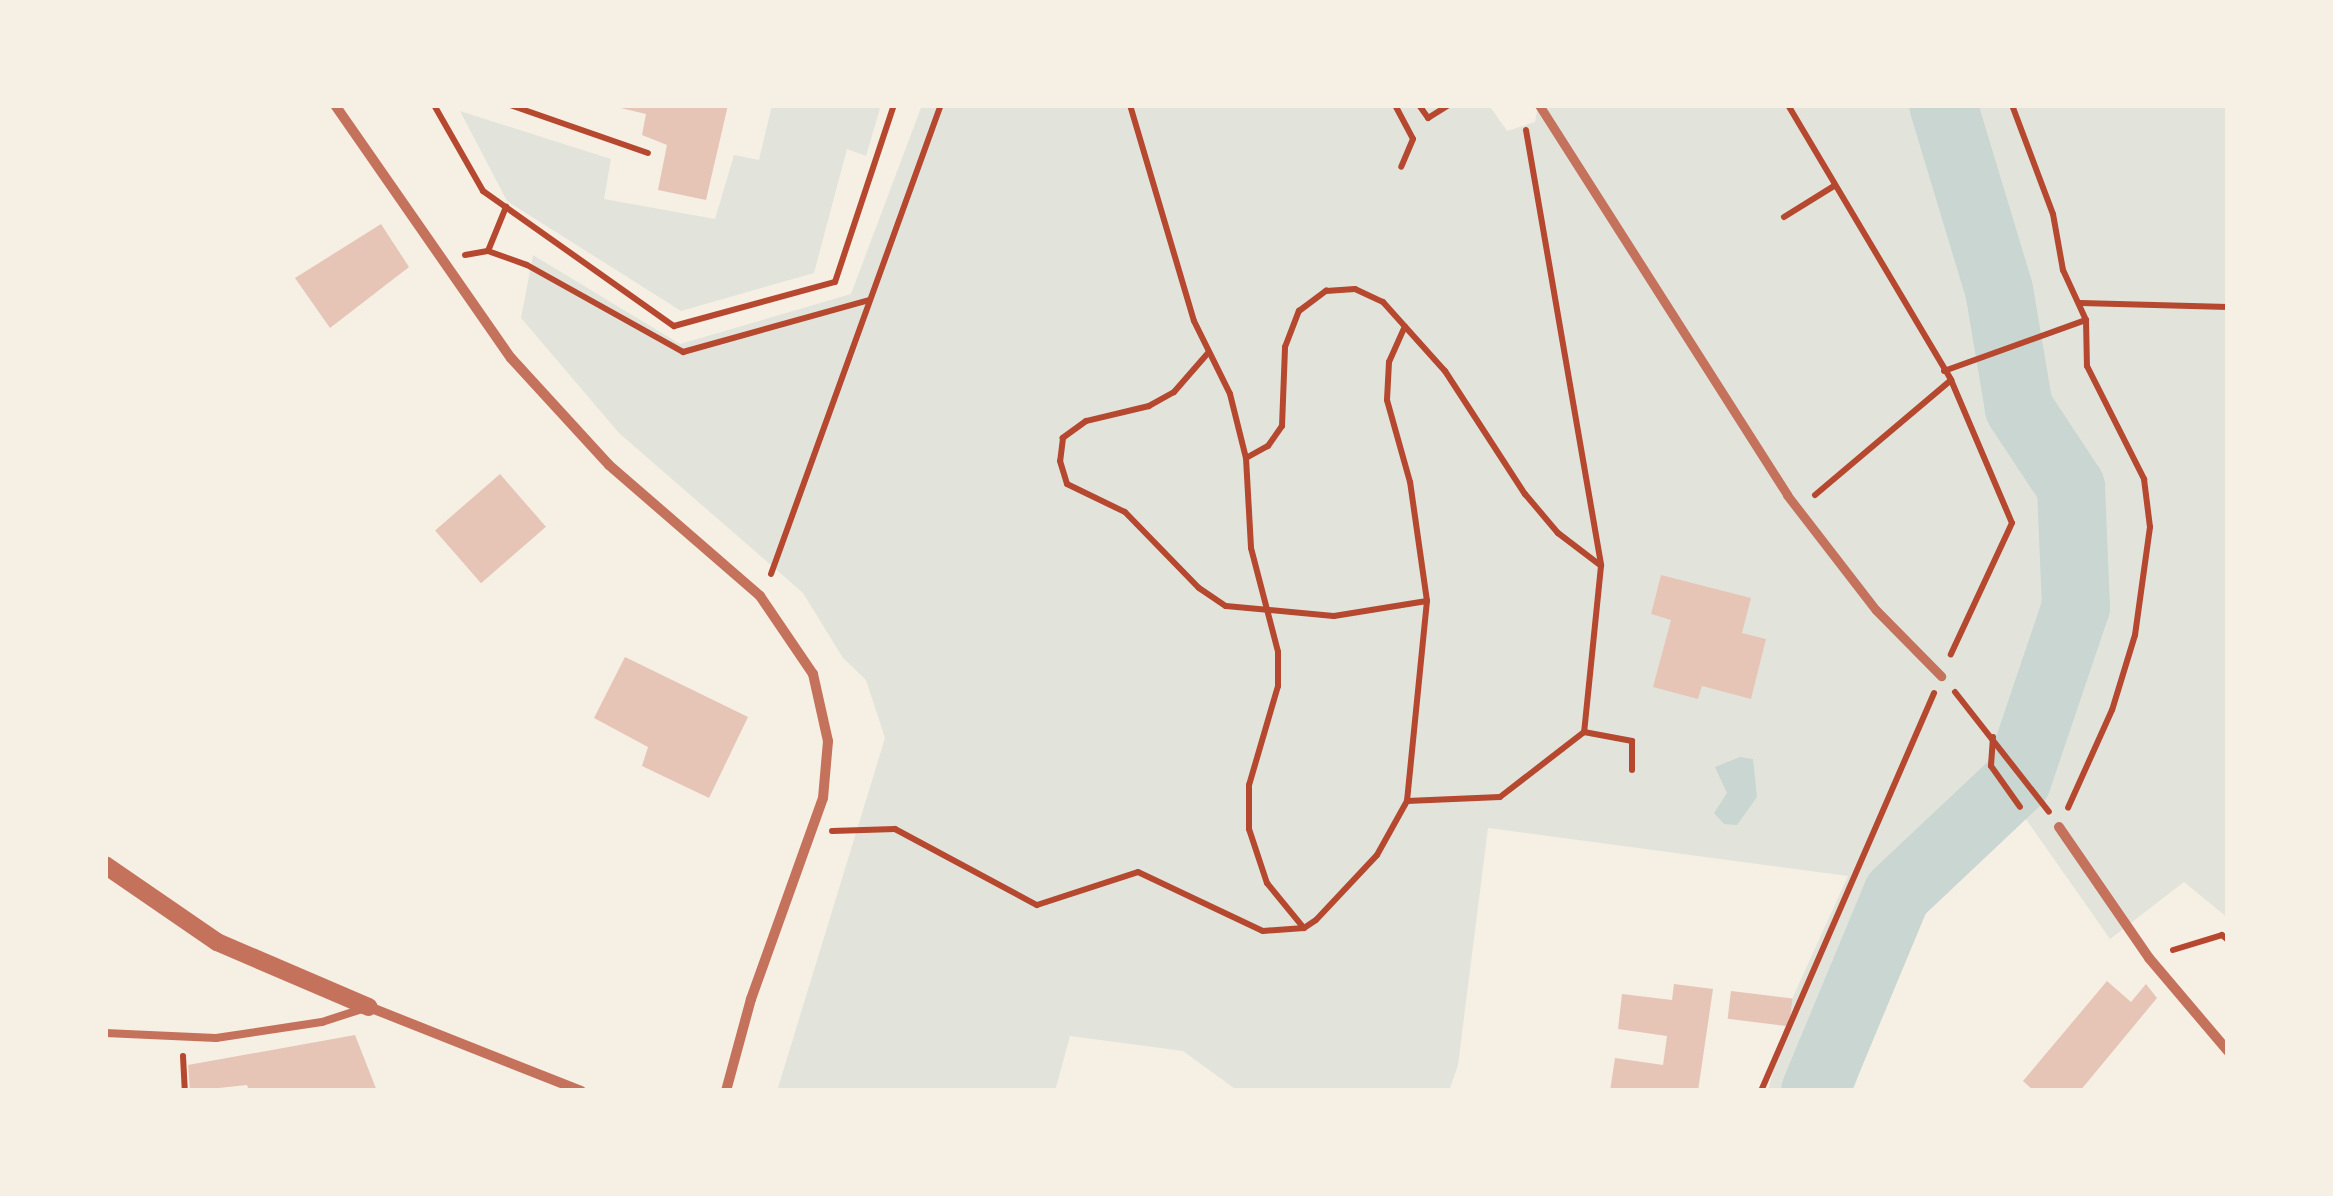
<!DOCTYPE html>
<style>
body{margin:0}
#map{position:relative;width:2333px;height:1196px;overflow:hidden;background:#f6efe4;font-family:Commissioner,sans-serif}
div>[style]{position:absolute}
.green>*{inset:0;background:#e2e4dc}
.water>*{inset:0;background:#c9d6d2}
.river>*{height:68px;margin:-34px;padding:0 34px;transform-origin:34px;border-radius:34px;background:#c9d6d2}
.building>*{inset:0;background:#e6c5b7;transform-origin:0 0}
.path>*{height:6px;margin:-3px;padding:0 3px;transform-origin:3px;border-radius:3px;background:#b5482f}
.service>*{height:8px;margin:-4px;padding:0 4px;transform-origin:4px;border-radius:4px;background:#c5725c}
.pedestrian>*{height:9px;margin:-4.5px;padding:0 4.5px;transform-origin:4.5px;border-radius:4.5px;background:#c5725c}
.minor>*{height:10px;margin:-5px;padding:0 5px;transform-origin:5px;border-radius:5px;background:#c5725c}
.tertiary>*{height:18px;margin:-9px;padding:0 9px;transform-origin:9px;border-radius:9px;background:#c5725c}
span{translate:-50% -50%;white-space:nowrap;text-align:center;line-height:1.15;-webkit-text-stroke:10px #f6efe4;paint-order:stroke}
.frame{position:absolute;inset:0;border:108px solid #f6efe4;pointer-events:none}
</style>
<div id="map">
<div class="green">
<i style="clip-path:polygon(772px 105px,881px 105px,866px 156px,847px 149px,814px 273px,681px 311px,507px 201px,460px 111px,611px 159px,604px 199px,715px 219px,734px 155px,759px 160px)"></i>
<i style="clip-path:polygon(922px 105px,1489px 105px,1507px 131px,1535px 122px,1538px 105px,2228px 105px,2228px 918px,2184px 882px,2110px 939px,2021px 812px,1971px 840px,1936px 879px,1912px 922px,1853px 1091px,1768px 1091px,1792px 999px,1848px 876px,1488px 828px,1458px 1065px,1449px 1091px,1238px 1091px,1183px 1051px,1070px 1036px,1055px 1091px,777px 1091px,885px 738px,866px 680px,843px 658px,803px 593px,619px 433px,521px 318px,533px 255px,680px 344px,851px 294px)"></i>
</div>
<div class="water">
<i style="clip-path:polygon(1740px 757px,1753px 759px,1757px 797px,1737px 825px,1724px 824px,1714px 813px,1727px 793px,1715px 767px)"></i>
</div>
<div class="river">
<i style="left:1815px;top:1091px;width:213px;rotate:-67.4deg"></i>
<i style="left:1897px;top:894px;width:165px;rotate:-43.3deg"></i>
<i style="left:2017px;top:781px;width:184px;rotate:-71.3deg"></i>
<i style="left:2076px;top:607px;width:120px;rotate:-92.4deg"></i>
<i style="left:2071px;top:487px;width:95px;rotate:-123.4deg"></i>
<i style="left:2019px;top:408px;width:120px;rotate:-99.6deg"></i>
<i style="left:1999px;top:290px;width:193px;rotate:-106.8deg"></i>
</div>
<div class="building">
<i style="clip-path:polygon(608px 105px,728px 105px,706px 200px,658px 190px,667px 145px,642px 135px,646px 114px)"></i>
<i style="clip-path:polygon(381px 224px,409px 267px,330px 328px,295px 278px)"></i>
<i style="left:500px;top:474px;width:70px;height:86px;rotate:49deg"></i>
<i style="clip-path:polygon(1661px 575px,1751px 598px,1742px 633px,1766px 639px,1751px 699px,1702px 686px,1698px 699px,1653px 687px,1671px 620px,1651px 614px)"></i>
<i style="clip-path:polygon(625px 657px,748px 717px,709px 798px,642px 766px,648px 747px,594px 718px)"></i>
<i style="clip-path:polygon(2107px 981px,2131px 1002px,2146px 984px,2157px 998px,2080px 1091px,2034px 1091px,2023px 1081px)"></i>
<i style="clip-path:polygon(1674px 984px,1713px 989px,1698px 1091px,1610px 1091px,1615px 1058px,1663px 1065px,1667px 1036px,1618px 1029px,1622px 994px,1672px 1000px)"></i>
<i style="left:1731px;top:991px;width:62px;height:28px;rotate:7deg"></i>
<i style="clip-path:polygon(355px 1035px,377px 1091px,249px 1091px,247px 1085px,190px 1091px,188px 1065px)"></i>
</div>
<div class="path">
<i style="left:434px;top:105px;width:99px;rotate:60.3deg"></i>
<i style="left:483px;top:191px;width:234px;rotate:35.3deg"></i>
<i style="left:674px;top:326px;width:167px;rotate:-15.3deg"></i>
<i style="left:835px;top:282px;width:187px;rotate:-71.6deg"></i>
<i style="left:510px;top:105px;width:146px;rotate:19.2deg"></i>
<i style="left:1130px;top:105px;width:225px;rotate:73.5deg"></i>
<i style="left:1194px;top:321px;width:81px;rotate:63.7deg"></i>
<i style="left:1230px;top:394px;width:66px;rotate:76deg"></i>
<i style="left:1246px;top:458px;width:90px;rotate:86.8deg"></i>
<i style="left:1251px;top:548px;width:107px;rotate:75.4deg"></i>
<i style="left:1278px;top:652px;width:34px;rotate:90deg"></i>
<i style="left:1278px;top:686px;width:103px;rotate:106.3deg"></i>
<i style="left:1249px;top:785px;width:44px;rotate:90deg"></i>
<i style="left:1249px;top:829px;width:57px;rotate:71.6deg"></i>
<i style="left:1267px;top:883px;width:57px;rotate:50.7deg"></i>
<i style="left:1395px;top:105px;width:38px;rotate:62deg"></i>
<i style="left:1413px;top:139px;width:30px;rotate:113deg"></i>
<i style="left:1419px;top:105px;width:16px;rotate:55deg"></i>
<i style="left:1428px;top:118px;width:25px;rotate:-32deg"></i>
<i style="left:1788px;top:105px;width:320px;rotate:59.3deg"></i>
<i style="left:1951px;top:380px;width:155px;rotate:66.9deg"></i>
<i style="left:2012px;top:523px;width:145px;rotate:115deg"></i>
<i style="left:2012px;top:105px;width:116px;rotate:69.4deg"></i>
<i style="left:2053px;top:214px;width:57px;rotate:79.9deg"></i>
<i style="left:2063px;top:270px;width:55px;rotate:65.3deg"></i>
<i style="left:2086px;top:320px;width:46px;rotate:88.8deg"></i>
<i style="left:2087px;top:366px;width:127px;rotate:63.2deg"></i>
<i style="left:2144px;top:479px;width:48px;rotate:82.9deg"></i>
<i style="left:2150px;top:527px;width:109px;rotate:97.9deg"></i>
<i style="left:2135px;top:635px;width:78px;rotate:107deg"></i>
<i style="left:2112px;top:710px;width:107px;rotate:114.2deg"></i>
<i style="left:1526px;top:130px;width:442px;rotate:80.2deg"></i>
<i style="left:1601px;top:566px;width:167px;rotate:95.8deg"></i>
<i style="left:1784px;top:217px;width:59px;rotate:-31.8deg"></i>
<i style="left:488px;top:251px;width:48px;rotate:-67.8deg"></i>
<i style="left:465px;top:255px;width:23px;rotate:-10deg"></i>
<i style="left:488px;top:251px;width:41px;rotate:19.7deg"></i>
<i style="left:527px;top:265px;width:179px;rotate:29.1deg"></i>
<i style="left:683px;top:352px;width:193px;rotate:-15.6deg"></i>
<i style="left:2081px;top:303px;width:147px;rotate:1.6deg"></i>
<i style="left:1208px;top:353px;width:52px;rotate:131.1deg"></i>
<i style="left:1174px;top:392px;width:29px;rotate:151deg"></i>
<i style="left:1149px;top:406px;width:65px;rotate:166.6deg"></i>
<i style="left:1086px;top:421px;width:29px;rotate:144deg"></i>
<i style="left:1063px;top:438px;width:23px;rotate:97deg"></i>
<i style="left:1060px;top:461px;width:24px;rotate:73deg"></i>
<i style="left:1067px;top:484px;width:64px;rotate:25.8deg"></i>
<i style="left:1125px;top:512px;width:106px;rotate:45.8deg"></i>
<i style="left:1199px;top:588px;width:32px;rotate:34deg"></i>
<i style="left:1226px;top:606px;width:108px;rotate:5.3deg"></i>
<i style="left:1334px;top:616px;width:94px;rotate:-9.2deg"></i>
<i style="left:1944px;top:371px;width:151px;rotate:-19.8deg"></i>
<i style="left:1246px;top:458px;width:25px;rotate:-29deg"></i>
<i style="left:1268px;top:446px;width:24px;rotate:-55deg"></i>
<i style="left:1282px;top:426px;width:79px;rotate:-87.8deg"></i>
<i style="left:1285px;top:347px;width:39px;rotate:-69deg"></i>
<i style="left:1299px;top:311px;width:34px;rotate:-37deg"></i>
<i style="left:1326px;top:291px;width:29px;rotate:-4deg"></i>
<i style="left:1355px;top:289px;width:31px;rotate:25deg"></i>
<i style="left:1383px;top:302px;width:93px;rotate:48.1deg"></i>
<i style="left:1445px;top:371px;width:147px;rotate:57deg"></i>
<i style="left:1525px;top:494px;width:51px;rotate:49.8deg"></i>
<i style="left:1558px;top:533px;width:53px;rotate:37.3deg"></i>
<i style="left:1815px;top:495px;width:178px;rotate:-40.2deg"></i>
<i style="left:771px;top:574px;width:499px;rotate:-70.1deg"></i>
<i style="left:1955px;top:692px;width:152px;rotate:51.9deg"></i>
<i style="left:1993px;top:737px;width:29px;rotate:94deg"></i>
<i style="left:1991px;top:766px;width:50px;rotate:54.7deg"></i>
<i style="left:1407px;top:801px;width:93px;rotate:-2.5deg"></i>
<i style="left:1500px;top:797px;width:106px;rotate:-37.7deg"></i>
<i style="left:1584px;top:732px;width:49px;rotate:10.6deg"></i>
<i style="left:1632px;top:741px;width:29px;rotate:90deg"></i>
<i style="left:832px;top:831px;width:63px;rotate:-1.8deg"></i>
<i style="left:895px;top:829px;width:161px;rotate:28.2deg"></i>
<i style="left:1037px;top:905px;width:106px;rotate:-18.1deg"></i>
<i style="left:1138px;top:872px;width:138px;rotate:25.3deg"></i>
<i style="left:1263px;top:931px;width:41px;rotate:-4.2deg"></i>
<i style="left:1304px;top:928px;width:14px;rotate:-34deg"></i>
<i style="left:1316px;top:920px;width:89px;rotate:-46.8deg"></i>
<i style="left:1377px;top:855px;width:62px;rotate:-60.9deg"></i>
<i style="left:1407px;top:801px;width:201px;rotate:-84.3deg"></i>
<i style="left:1427px;top:601px;width:120px;rotate:-98.1deg"></i>
<i style="left:1410px;top:482px;width:85px;rotate:-105.7deg"></i>
<i style="left:1387px;top:400px;width:38px;rotate:-87deg"></i>
<i style="left:1389px;top:362px;width:39px;rotate:-66deg"></i>
<i style="left:2173px;top:950px;width:51px;rotate:-17deg"></i>
<i style="left:2222px;top:935px;width:8px;rotate:40deg"></i>
<i style="left:183px;top:1056px;width:35px;rotate:87deg"></i>
<i style="left:1761px;top:1091px;width:434px;rotate:-66.5deg"></i>
</div>
<div class="service">
<i style="left:105px;top:1033px;width:111px;rotate:2.6deg"></i>
<i style="left:216px;top:1038px;width:107px;rotate:-8.6deg"></i>
<i style="left:322px;top:1022px;width:45px;rotate:-18deg"></i>
</div>
<div class="pedestrian">
<i style="left:1539px;top:105px;width:462px;rotate:57.5deg"></i>
<i style="left:1787px;top:495px;width:145px;rotate:52.3deg"></i>
<i style="left:1876px;top:610px;width:93px;rotate:45.4deg"></i>
</div>
<div class="minor">
<i style="left:335px;top:105px;width:308px;rotate:55.2deg"></i>
<i style="left:511px;top:358px;width:145px;rotate:47.5deg"></i>
<i style="left:609px;top:465px;width:200px;rotate:40.9deg"></i>
<i style="left:760px;top:596px;width:94px;rotate:55.8deg"></i>
<i style="left:813px;top:674px;width:69px;rotate:77.4deg"></i>
<i style="left:828px;top:741px;width:57px;rotate:95deg"></i>
<i style="left:823px;top:798px;width:214px;rotate:109.7deg"></i>
<i style="left:751px;top:999px;width:95px;rotate:105.2deg"></i>
<i style="left:2059px;top:827px;width:159px;rotate:55.5deg"></i>
<i style="left:2149px;top:958px;width:122px;rotate:49.7deg"></i>
<i style="left:369px;top:1007px;width:228px;rotate:21.6deg"></i>
</div>
<div class="tertiary">
<i style="left:105px;top:865px;width:136px;rotate:34.5deg"></i>
<i style="left:217px;top:942px;width:165px;rotate:23.2deg"></i>
</div>
<div class="frame"></div>
</div>
